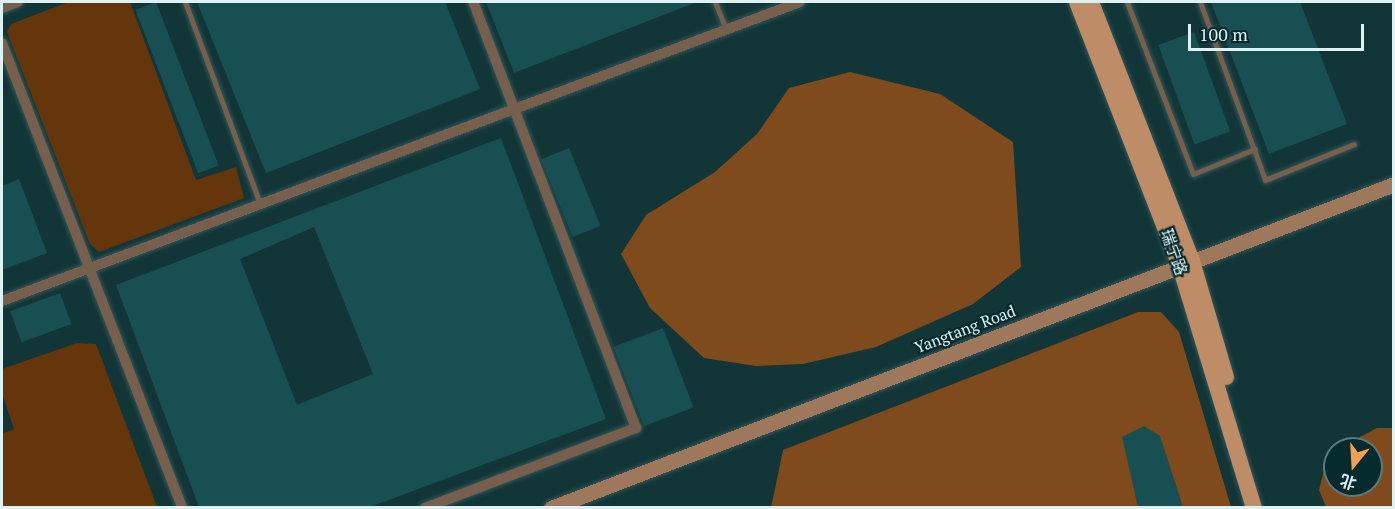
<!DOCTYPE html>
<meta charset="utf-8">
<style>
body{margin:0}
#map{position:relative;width:1395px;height:509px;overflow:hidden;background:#123638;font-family:"PT Serif","Noto Sans SC",serif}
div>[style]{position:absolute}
.green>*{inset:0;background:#65360b}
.forest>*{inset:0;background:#7f4a1c}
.building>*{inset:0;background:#184f53;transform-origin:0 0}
.roads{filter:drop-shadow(0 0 2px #335456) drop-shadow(0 0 2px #335456)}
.service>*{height:5px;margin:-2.5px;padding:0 2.5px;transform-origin:2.5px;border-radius:2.5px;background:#775f4d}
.minor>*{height:10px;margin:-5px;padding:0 5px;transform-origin:5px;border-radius:5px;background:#775f4d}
.secondary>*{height:15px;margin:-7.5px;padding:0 7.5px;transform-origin:7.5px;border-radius:7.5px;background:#9f785b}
.primary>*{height:16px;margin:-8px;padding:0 8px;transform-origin:8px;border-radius:8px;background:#be8c66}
span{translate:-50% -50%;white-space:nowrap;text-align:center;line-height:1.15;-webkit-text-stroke:4.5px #062b2e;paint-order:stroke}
.street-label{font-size:16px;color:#dff2f3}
.frame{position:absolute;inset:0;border:3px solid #dff2f3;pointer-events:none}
.north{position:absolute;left:1323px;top:437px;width:60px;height:60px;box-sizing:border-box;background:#062b2e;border:2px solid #5d7b7d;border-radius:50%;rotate:198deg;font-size:16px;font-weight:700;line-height:24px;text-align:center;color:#dff2f3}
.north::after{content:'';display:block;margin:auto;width:21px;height:27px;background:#fb9e52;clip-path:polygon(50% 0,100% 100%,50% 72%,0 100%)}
.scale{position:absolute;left:1188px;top:24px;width:176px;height:27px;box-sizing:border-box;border:3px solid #dff2f3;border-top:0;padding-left:8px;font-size:18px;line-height:21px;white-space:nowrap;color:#dff2f3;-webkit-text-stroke:4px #062b2e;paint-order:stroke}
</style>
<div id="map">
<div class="green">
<i style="clip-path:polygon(69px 2px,130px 2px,196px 180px,236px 167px,244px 198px,99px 252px,90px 244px,7px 32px,11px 24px)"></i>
<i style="clip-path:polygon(77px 343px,96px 344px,157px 507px,2px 507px,2px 434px,14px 429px,2px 393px,2px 369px)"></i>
</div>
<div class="forest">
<i style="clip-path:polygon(850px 72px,940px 94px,1013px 142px,1021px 267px,973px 304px,876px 347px,803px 364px,756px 366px,704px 358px,650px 308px,621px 254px,646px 215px,715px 172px,757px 134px,789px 88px)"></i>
<i style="clip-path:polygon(1138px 312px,1161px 312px,1179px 332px,1231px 507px,771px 508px,783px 450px)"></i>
<i style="clip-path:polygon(1377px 428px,1393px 428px,1393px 507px,1326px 507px,1319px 490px,1328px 454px,1335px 450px,1335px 485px,1371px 485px,1371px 449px,1337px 449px)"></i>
</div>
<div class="building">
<i style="left:156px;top:2px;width:175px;height:22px;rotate:69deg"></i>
<i style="clip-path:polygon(197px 2px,445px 2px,480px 89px,266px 173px)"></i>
<i style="clip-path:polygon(486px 2px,697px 2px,514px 73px)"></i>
<i style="clip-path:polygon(1211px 2px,1300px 2px,1347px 124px,1269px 154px)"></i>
<i style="left:1194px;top:32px;width:106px;height:38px;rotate:70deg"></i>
<i style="clip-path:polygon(evenodd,501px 138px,606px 419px,370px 507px,199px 507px,116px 285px,501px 138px,314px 227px,373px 374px,297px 405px,240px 259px,314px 227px)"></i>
<i style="left:569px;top:148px;width:84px;height:30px;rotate:68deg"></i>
<i style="clip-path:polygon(19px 179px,47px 253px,2px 270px,2px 186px)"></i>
<i style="left:60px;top:293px;width:33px;height:53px;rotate:70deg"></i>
<i style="left:663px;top:328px;width:85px;height:53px;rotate:69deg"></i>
<i style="clip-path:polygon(1144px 426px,1160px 436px,1183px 507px,1138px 507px,1122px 437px)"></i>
</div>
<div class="roads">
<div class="service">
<i style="left:185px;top:2px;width:215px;rotate:69.6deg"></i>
<i style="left:715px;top:2px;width:29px;rotate:68deg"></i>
<i style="left:1127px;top:2px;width:184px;rotate:69deg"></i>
<i style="left:1193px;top:174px;width:67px;rotate:-22deg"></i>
<i style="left:1200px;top:2px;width:189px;rotate:69.9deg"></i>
<i style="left:1265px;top:180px;width:96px;rotate:-22deg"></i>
</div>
<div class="minor">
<i style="left:2px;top:8px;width:17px;rotate:-21deg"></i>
<i style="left:2px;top:43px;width:499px;rotate:68.8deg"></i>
<i style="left:2px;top:301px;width:852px;rotate:-20.54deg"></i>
<i style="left:425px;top:508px;width:226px;rotate:-20.8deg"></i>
<i style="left:636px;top:428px;width:456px;rotate:-110.9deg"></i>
</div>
<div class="secondary">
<i style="left:551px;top:508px;width:903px;rotate:-21.02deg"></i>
</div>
<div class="primary">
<i style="left:1077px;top:2px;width:283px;rotate:68.7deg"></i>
<i style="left:1180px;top:266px;width:253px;rotate:73deg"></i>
<i style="left:1091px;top:2px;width:278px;rotate:68.7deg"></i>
<i style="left:1192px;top:261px;width:121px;rotate:73.7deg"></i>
</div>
</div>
<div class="street-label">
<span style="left:1174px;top:252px;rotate:70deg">瑞宁路</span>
<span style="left:965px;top:329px;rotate:-21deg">Yangtang Road</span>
</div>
<div class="frame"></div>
<div class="north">北</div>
<div class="scale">100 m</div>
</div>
